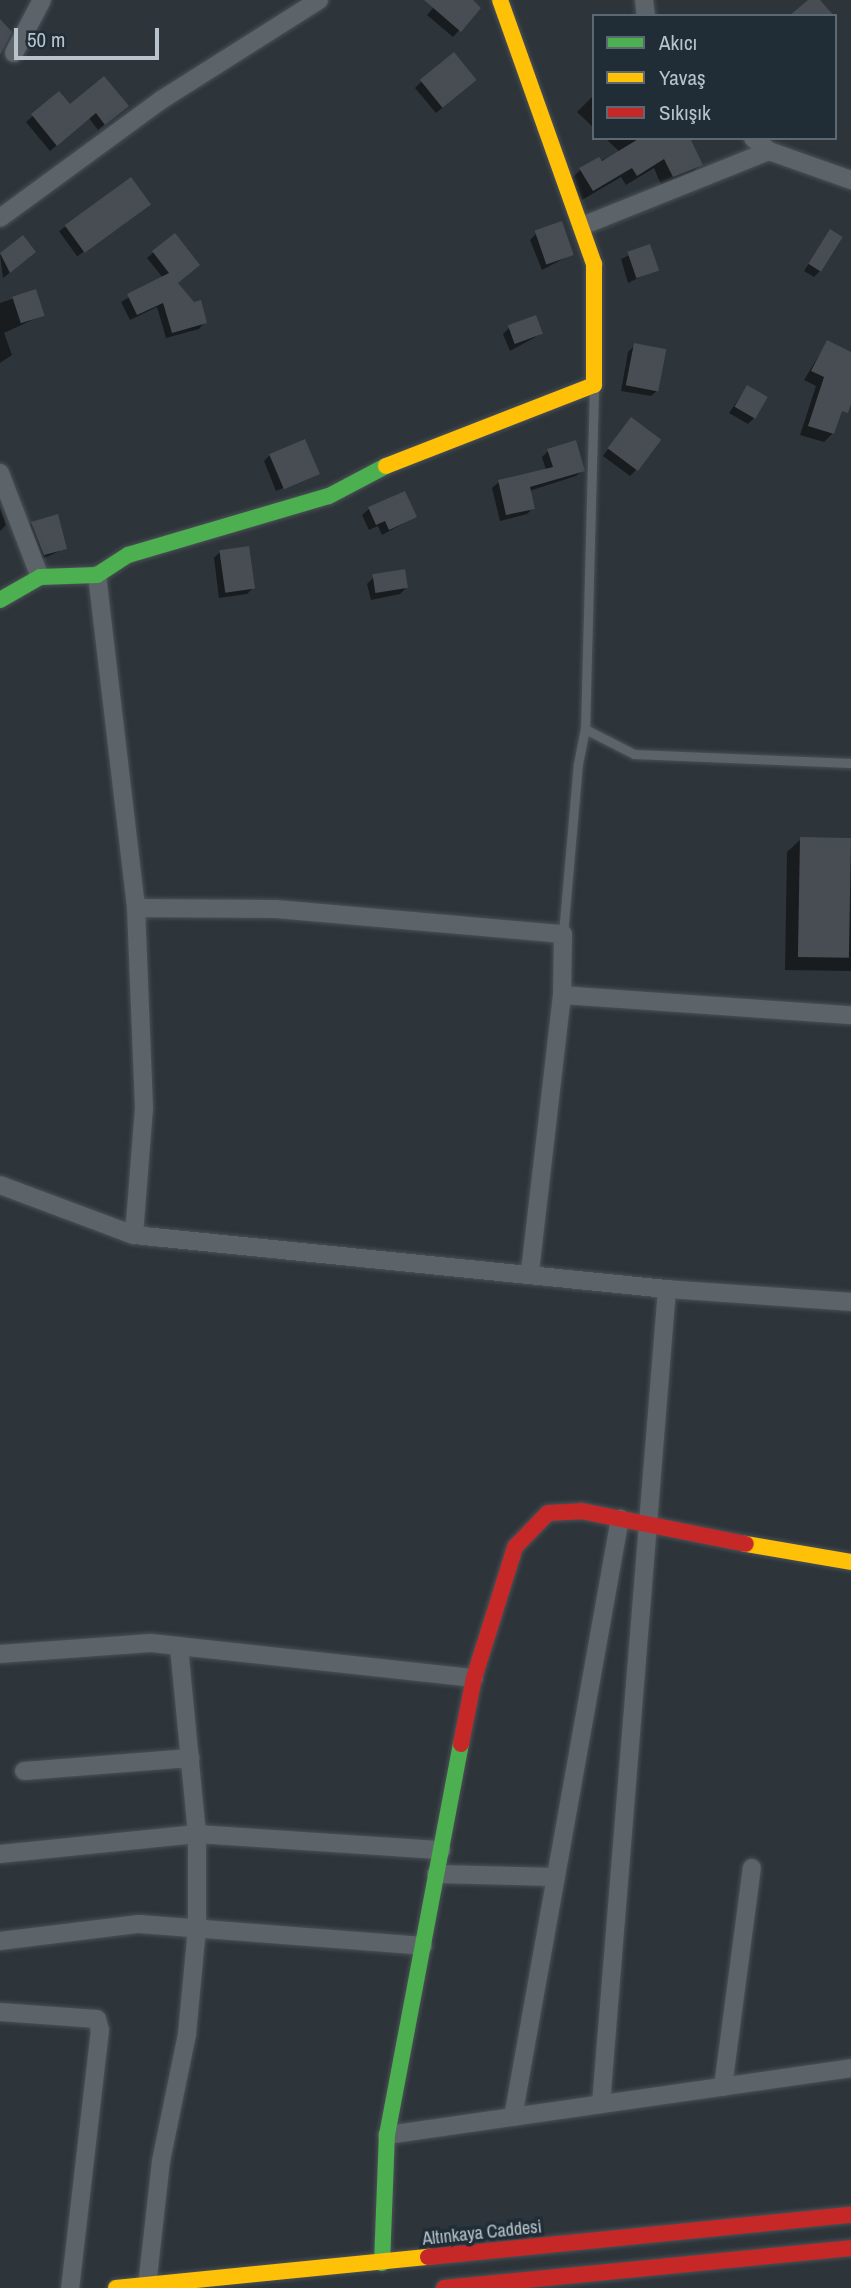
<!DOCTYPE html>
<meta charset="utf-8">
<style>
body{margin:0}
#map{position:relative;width:851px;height:2288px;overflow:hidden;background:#2d353b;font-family:"Archivo Narrow",sans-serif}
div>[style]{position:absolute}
.shadow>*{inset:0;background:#0007;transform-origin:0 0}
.building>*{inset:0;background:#474d52;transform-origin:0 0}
.roads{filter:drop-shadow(0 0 2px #4b5155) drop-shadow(0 0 2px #4b5155)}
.lane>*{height:9px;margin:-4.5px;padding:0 4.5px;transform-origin:4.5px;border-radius:4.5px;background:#5d6469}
.street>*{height:18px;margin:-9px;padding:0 9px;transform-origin:9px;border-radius:9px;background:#5d6469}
.fast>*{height:16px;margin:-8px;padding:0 8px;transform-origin:8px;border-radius:8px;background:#4caf50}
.slow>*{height:16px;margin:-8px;padding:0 8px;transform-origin:8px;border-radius:8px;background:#ffc107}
.jam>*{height:16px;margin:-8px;padding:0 8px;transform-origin:8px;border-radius:8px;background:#c62828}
span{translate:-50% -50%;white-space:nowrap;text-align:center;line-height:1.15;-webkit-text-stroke:7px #202d36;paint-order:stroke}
.street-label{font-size:18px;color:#b8c3cb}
.legend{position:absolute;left:592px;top:14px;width:245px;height:126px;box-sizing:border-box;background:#202d36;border:2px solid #5d6972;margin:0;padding:9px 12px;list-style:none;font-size:21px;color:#b8c3cb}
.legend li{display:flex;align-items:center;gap:14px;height:35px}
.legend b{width:35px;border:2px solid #5d6972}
.scale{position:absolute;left:14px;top:28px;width:145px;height:32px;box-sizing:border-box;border:4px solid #b8c3cb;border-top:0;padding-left:9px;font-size:21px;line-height:24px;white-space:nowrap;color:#b8c3cb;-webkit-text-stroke:5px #202d36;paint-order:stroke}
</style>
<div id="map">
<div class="shadow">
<i style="clip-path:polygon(440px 0,471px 0,479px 8px,453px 37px,427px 15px)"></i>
<i style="clip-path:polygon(422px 81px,468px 86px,436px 113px,415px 88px)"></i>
<i style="clip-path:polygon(594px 95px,594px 128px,577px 112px)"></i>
<i style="clip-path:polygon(70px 107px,120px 112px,98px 130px,89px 118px,50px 151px,26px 122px,33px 116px)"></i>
<i style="clip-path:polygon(605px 138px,688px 138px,700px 165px,690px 175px,662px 187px,654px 168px,626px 185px,621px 177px,582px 200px,570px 180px,580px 170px,620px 152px)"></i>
<i style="left:131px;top:179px;width:31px;height:89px;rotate:54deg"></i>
<i style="clip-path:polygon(830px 231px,820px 271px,814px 277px,804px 271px)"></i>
<i style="clip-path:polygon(536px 234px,572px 254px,542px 270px,530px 240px)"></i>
<i style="clip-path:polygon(174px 235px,176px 283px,205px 322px,199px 329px,166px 338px,157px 307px,130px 320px,121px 302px,163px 278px,147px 258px)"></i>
<i style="clip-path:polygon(22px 237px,28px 258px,3px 278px,0 255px)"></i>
<i style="clip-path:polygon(649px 246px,657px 269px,628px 283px,621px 259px)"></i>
<i style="clip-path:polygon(35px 291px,43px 315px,4px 333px,12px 355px,0 363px,0 303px)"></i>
<i style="clip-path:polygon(509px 328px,541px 334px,510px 351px,503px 334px)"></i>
<i style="clip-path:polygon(827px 342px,851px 354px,851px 376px,833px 433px,824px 442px,800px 435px,816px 386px,804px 380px)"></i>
<i style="clip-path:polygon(635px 345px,658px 390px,651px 396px,621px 391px,628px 352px)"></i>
<i style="clip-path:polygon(747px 387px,754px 418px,748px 424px,729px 413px)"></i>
<i style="clip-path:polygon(625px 426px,636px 470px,630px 476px,603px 456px)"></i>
<i style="clip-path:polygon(548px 451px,583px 470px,576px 476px,529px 491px,533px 508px,527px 514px,500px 521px,492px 488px,499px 482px,546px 470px,542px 457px)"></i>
<i style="clip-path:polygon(270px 455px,318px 474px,276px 491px,264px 461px)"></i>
<i style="clip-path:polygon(0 508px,6px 525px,0 531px)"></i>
<i style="clip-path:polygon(369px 509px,415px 517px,382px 535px,378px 526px,369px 530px,362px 515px)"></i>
<i style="clip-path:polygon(32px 523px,66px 548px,38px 561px,26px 530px)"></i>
<i style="clip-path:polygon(220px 552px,253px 588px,247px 594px,219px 598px,214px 558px)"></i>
<i style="clip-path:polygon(374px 577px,406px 588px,400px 594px,371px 600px,367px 584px)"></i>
<i style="clip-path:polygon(801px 839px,851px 840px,851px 971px,785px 970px,787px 852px)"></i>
</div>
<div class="building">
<i style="clip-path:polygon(424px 0,473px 0,481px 8px,461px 32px)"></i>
<i style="clip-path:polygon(808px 0,820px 0,834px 16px,789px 16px)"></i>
<i style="clip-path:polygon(0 19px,12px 32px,0 55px)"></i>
<i style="left:454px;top:52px;width:36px;height:44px;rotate:51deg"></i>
<i style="clip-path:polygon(104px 76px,129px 106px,105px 125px,96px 113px,57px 146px,31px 114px,59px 91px,70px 104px)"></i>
<i style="clip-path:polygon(640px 138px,690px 138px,703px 165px,673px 177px,664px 159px,637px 176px,632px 168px,593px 191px,579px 168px,599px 157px,602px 161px)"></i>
<i style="left:131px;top:177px;width:34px;height:82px;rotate:54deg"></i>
<i style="left:562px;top:221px;width:36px;height:29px;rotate:71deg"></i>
<i style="left:830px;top:229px;width:15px;height:41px;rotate:32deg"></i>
<i style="clip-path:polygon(175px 233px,200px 265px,178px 283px,194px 302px,201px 300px,207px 323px,172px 333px,163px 303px,137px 315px,127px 294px,169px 273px,152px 251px)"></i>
<i style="clip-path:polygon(23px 235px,36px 252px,10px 273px,0 253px)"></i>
<i style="left:650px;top:244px;width:28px;height:24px;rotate:71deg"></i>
<i style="left:36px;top:289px;width:28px;height:25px;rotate:72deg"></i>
<i style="left:536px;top:315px;width:20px;height:30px;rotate:70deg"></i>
<i style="clip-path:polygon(827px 340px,851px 352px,851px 404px,848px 413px,842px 411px,834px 434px,808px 426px,824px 377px,811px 371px)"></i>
<i style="left:634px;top:343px;width:33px;height:43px;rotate:11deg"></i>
<i style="left:747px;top:385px;width:24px;height:25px;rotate:30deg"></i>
<i style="left:631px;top:417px;width:38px;height:39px;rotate:37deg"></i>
<i style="left:305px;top:439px;width:38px;height:39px;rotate:67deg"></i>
<i style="clip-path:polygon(576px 440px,585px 471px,530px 487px,535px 509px,506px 515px,498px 480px,553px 467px,547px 449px)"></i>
<i style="clip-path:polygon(405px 491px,417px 517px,389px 530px,385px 521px,376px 525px,368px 507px)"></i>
<i style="clip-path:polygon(58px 514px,67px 549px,44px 555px,31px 522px)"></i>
<i style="left:249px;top:546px;width:43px;height:30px;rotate:82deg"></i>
<i style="left:405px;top:569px;width:19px;height:33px;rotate:81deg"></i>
<i style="left:800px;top:837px;width:51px;height:120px;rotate:1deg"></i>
</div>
<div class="roads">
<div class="lane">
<i style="left:594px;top:387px;width:342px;rotate:91.5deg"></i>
<i style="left:585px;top:729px;width:55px;rotate:27deg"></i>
<i style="left:634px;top:754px;width:217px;rotate:2.4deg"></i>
<i style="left:563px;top:934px;width:171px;rotate:-85deg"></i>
<i style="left:578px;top:764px;width:36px;rotate:-79deg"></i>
</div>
<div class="street">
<i style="left:644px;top:0;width:16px;rotate:83deg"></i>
<i style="left:14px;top:53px;width:60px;rotate:-62.2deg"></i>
<i style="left:753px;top:138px;width:21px;rotate:39deg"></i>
<i style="left:769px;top:151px;width:87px;rotate:19.5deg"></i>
<i style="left:0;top:218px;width:200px;rotate:-36.2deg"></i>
<i style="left:161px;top:100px;width:187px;rotate:-32.3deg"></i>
<i style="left:582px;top:226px;width:201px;rotate:-21.9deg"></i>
<i style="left:0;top:473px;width:111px;rotate:69deg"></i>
<i style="left:97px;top:575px;width:335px;rotate:83.3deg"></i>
<i style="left:136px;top:908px;width:200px;rotate:87.7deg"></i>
<i style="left:144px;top:1108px;width:127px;rotate:94.5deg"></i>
<i style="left:136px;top:908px;width:140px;rotate:0.4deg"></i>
<i style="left:276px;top:909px;width:288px;rotate:5deg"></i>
<i style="left:563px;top:934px;width:61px;rotate:90.9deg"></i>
<i style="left:562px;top:995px;width:279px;rotate:96.6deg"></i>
<i style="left:562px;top:995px;width:290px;rotate:4deg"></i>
<i style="left:0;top:1185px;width:143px;rotate:20.5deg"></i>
<i style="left:134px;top:1235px;width:536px;rotate:5.79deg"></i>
<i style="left:667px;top:1289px;width:184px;rotate:4deg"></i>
<i style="left:0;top:1654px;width:151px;rotate:-4.2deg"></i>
<i style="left:151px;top:1643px;width:325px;rotate:6.2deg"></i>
<i style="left:24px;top:1771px;width:167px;rotate:-4.5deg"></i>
<i style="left:0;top:1854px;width:198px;rotate:-5.8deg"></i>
<i style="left:197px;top:1834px;width:245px;rotate:3.8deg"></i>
<i style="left:436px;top:1874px;width:120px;rotate:1.4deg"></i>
<i style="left:0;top:1941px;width:140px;rotate:-7deg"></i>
<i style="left:139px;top:1924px;width:285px;rotate:4.4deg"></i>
<i style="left:0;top:2012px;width:97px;rotate:4.1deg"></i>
<i style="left:97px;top:2019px;width:11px;rotate:75deg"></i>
<i style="left:100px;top:2030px;width:260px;rotate:96.6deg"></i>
<i style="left:723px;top:2087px;width:221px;rotate:-82.5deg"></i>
<i style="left:601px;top:2104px;width:818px;rotate:-85.37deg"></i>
<i style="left:513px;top:2117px;width:608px;rotate:-79.87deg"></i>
<i style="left:387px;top:2135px;width:469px;rotate:-8.2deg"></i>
<i style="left:147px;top:2286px;width:126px;rotate:-83.6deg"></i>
<i style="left:161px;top:2161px;width:130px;rotate:-78.4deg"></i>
<i style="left:187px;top:2034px;width:106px;rotate:-84.6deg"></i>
<i style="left:197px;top:1928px;width:94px;rotate:-90deg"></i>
<i style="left:197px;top:1834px;width:189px;rotate:-95.5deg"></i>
</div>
<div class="fast">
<i style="left:0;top:600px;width:46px;rotate:-29.9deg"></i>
<i style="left:40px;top:577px;width:57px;rotate:-2deg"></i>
<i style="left:97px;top:575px;width:37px;rotate:-33deg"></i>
<i style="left:128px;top:555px;width:209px;rotate:-16.4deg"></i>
<i style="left:329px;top:496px;width:64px;rotate:-27.8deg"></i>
<i style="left:382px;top:2263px;width:128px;rotate:-87.8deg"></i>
<i style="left:387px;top:2135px;width:398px;rotate:-79.3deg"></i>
</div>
<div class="slow">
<i style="left:386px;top:466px;width:223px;rotate:-21.3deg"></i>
<i style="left:594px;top:385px;width:121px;rotate:-90deg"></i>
<i style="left:594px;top:264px;width:280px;rotate:-109.6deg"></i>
<i style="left:746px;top:1544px;width:107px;rotate:9.7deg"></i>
<i style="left:116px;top:2288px;width:314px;rotate:-5.7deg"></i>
</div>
<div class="jam">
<i style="left:461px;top:1744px;width:67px;rotate:-78.9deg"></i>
<i style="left:474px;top:1678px;width:137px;rotate:-72.6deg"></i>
<i style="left:515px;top:1547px;width:47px;rotate:-45.9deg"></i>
<i style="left:548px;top:1513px;width:33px;rotate:-3deg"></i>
<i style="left:581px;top:1511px;width:168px;rotate:11.3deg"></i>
<i style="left:428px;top:2257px;width:425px;rotate:-5.7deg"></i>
<i style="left:444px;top:2288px;width:409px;rotate:-5.6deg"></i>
</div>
</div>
<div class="street-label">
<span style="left:482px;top:2233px;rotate:-6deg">Altınkaya Caddesi</span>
</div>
<ul class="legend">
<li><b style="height:9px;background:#4caf50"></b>Akıcı</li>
<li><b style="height:9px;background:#ffc107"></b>Yavaş</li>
<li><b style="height:9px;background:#c62828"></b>Sıkışık</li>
</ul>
<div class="scale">50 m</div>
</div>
